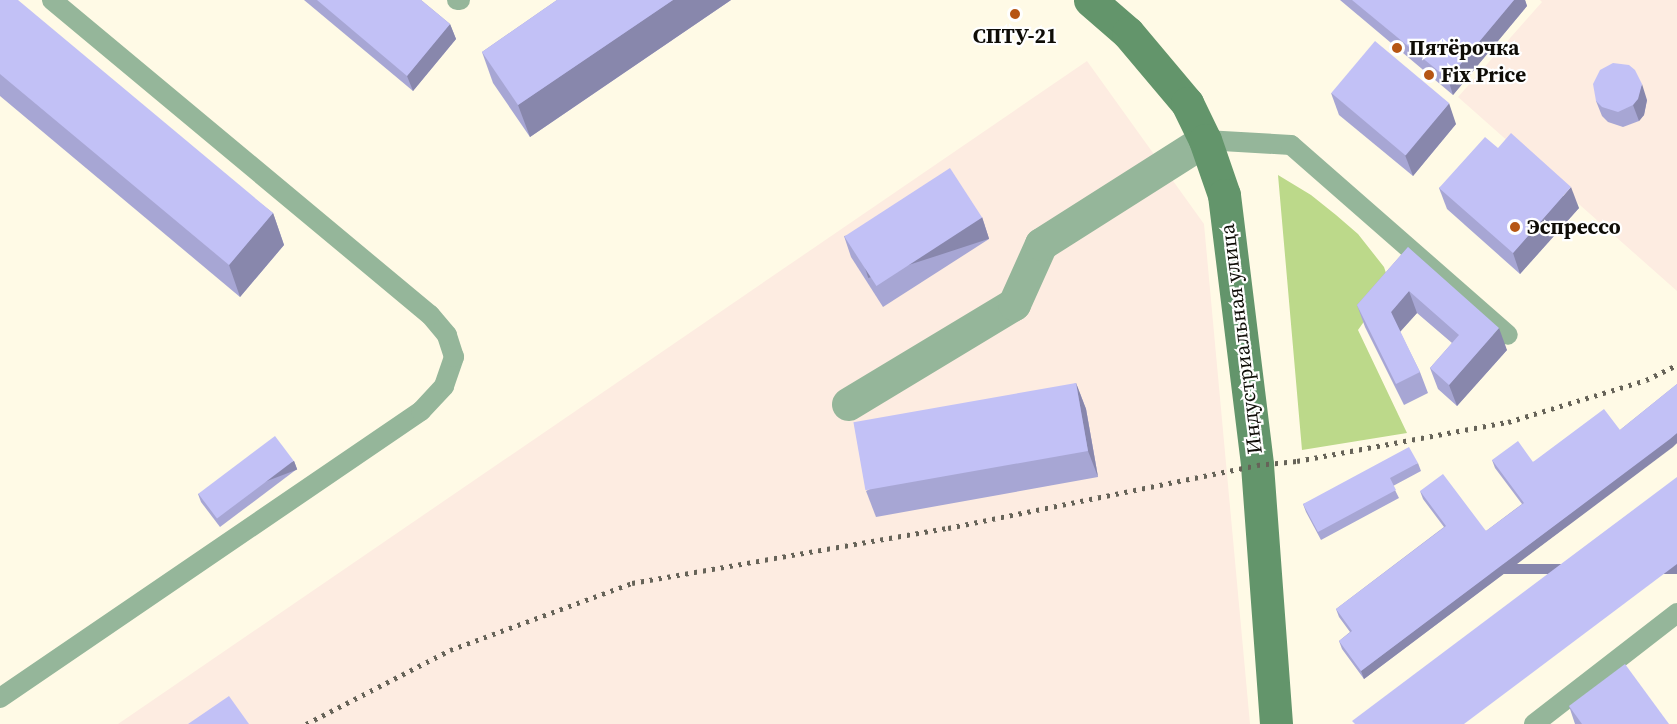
<!DOCTYPE html>
<meta charset="utf-8">
<style>
body{margin:0}
#map{position:relative;width:1677px;height:724px;overflow:hidden;background:#fffae6;font-family:"Source Serif 4",serif}
div>[style]{position:absolute}
.industrial>*{inset:0;background:#fdece1}
.green>*{inset:0;background:#bcd98a}
.lane>*{height:20px;margin:-10px;padding:0 10px;transform-origin:10px;border-radius:10px;background:#95b69a}
.street>*{height:33px;margin:-16.5px;padding:0 16.5px;transform-origin:16.5px;border-radius:16.5px;background:#95b69a}
.secondary>*{height:33px;margin:-16.5px;padding:0 16.5px;transform-origin:16.5px;border-radius:16.5px;background:#63956b}
.rail>*{height:4.5px;margin-top:-2.25px;transform-origin:0;background:repeating-linear-gradient(90deg,#666358 0 3px,transparent 0 9px)}
.wall>*{inset:0;background:#a7a6d4}
.shaded-wall>*{inset:0;background:#8887ac;transform-origin:0 0}
.building>*{inset:0;background:#c2c1f6;transform-origin:0 0}
.dots>*{width:16px;height:16px;translate:-50% -50%;box-sizing:border-box;border:3px solid #fff;border-radius:50%}
span{translate:-50% -50%;white-space:nowrap;text-align:center;line-height:1.15;-webkit-text-stroke:4.5px #fff;paint-order:stroke}
.poi-label{font-size:21px;color:#0f0d07;font-weight:700}
.left{translate:0 -50%;text-align:left}
.street-label{font-size:21px;color:#0f0d07}
</style>
<div id="map">
<div class="industrial">
<i style="clip-path:polygon(1540px 0,1677px 0,1677px 291px,1458px 97px,1542px 2px)"></i>
<i style="clip-path:polygon(1087px 61px,1204px 224px,1250px 724px,118px 724px)"></i>
</div>
<div class="green">
<i style="clip-path:polygon(1278px 175px,1311px 195px,1336px 215px,1358px 234px,1384px 267px,1390px 285px,1358px 330px,1407px 433px,1302px 450px)"></i>
</div>
<div class="lane">
<i style="left:457px;top:0;width:3px"></i>
<i style="left:1205px;top:140px;width:86px;rotate:3.3deg"></i>
<i style="left:1291px;top:145px;width:288px;rotate:41.2deg"></i>
<i style="left:0;top:698px;width:510px;rotate:-34.28deg"></i>
<i style="left:421px;top:411px;width:34px;rotate:-47deg"></i>
<i style="left:444px;top:386px;width:31px;rotate:-71deg"></i>
<i style="left:454px;top:357px;width:23px;rotate:-108deg"></i>
<i style="left:447px;top:335px;width:26px;rotate:-130deg"></i>
<i style="left:430px;top:315px;width:492px;rotate:-140.2deg"></i>
<i style="left:1534px;top:724px;width:181px;rotate:-37.8deg"></i>
</div>
<div class="street">
<i style="left:848px;top:404px;width:194px;rotate:-31.1deg"></i>
<i style="left:1014px;top:304px;width:66px;rotate:-65.8deg"></i>
<i style="left:1041px;top:244px;width:194px;rotate:-32.4deg"></i>
</div>
<div class="secondary">
<i style="left:1090px;top:0;width:50px;rotate:41deg"></i>
<i style="left:1128px;top:33px;width:92px;rotate:49.9deg"></i>
<i style="left:1187px;top:103px;width:41px;rotate:64.1deg"></i>
<i style="left:1205px;top:140px;width:58px;rotate:70.9deg"></i>
<i style="left:1224px;top:195px;width:272px;rotate:83deg"></i>
<i style="left:1257px;top:465px;width:260px;rotate:85.8deg"></i>
</div>
<div class="rail">
<i style="left:306px;top:724px;width:162px;rotate:-27.2deg"></i>
<i style="left:450px;top:650px;width:194px;rotate:-20.2deg"></i>
<i style="left:632px;top:583px;width:321px;rotate:-9.9deg"></i>
<i style="left:948px;top:528px;width:315px;rotate:-11.5deg"></i>
<i style="left:1257px;top:465px;width:40px;rotate:-5.7deg"></i>
<i style="left:1297px;top:461px;width:215px;rotate:-10.5deg"></i>
<i style="left:1508px;top:422px;width:144px;rotate:-16.9deg"></i>
<i style="left:1646px;top:380px;width:34px;rotate:-26deg"></i>
</div>
<div class="wall">
<i style="clip-path:polygon(0 0,273px 213px,284px 245px,240px 297px,0 96px)"></i>
<i style="clip-path:polygon(304px 0,421px 0,450px 24px,456px 39px,413px 91px)"></i>
<i style="clip-path:polygon(557px 0,731px 0,530px 137px,493px 83px,482px 52px)"></i>
<i style="clip-path:polygon(1340px 0,1525px 0,1527px 6px,1453px 95px)"></i>
<i style="clip-path:polygon(1331px 93px,1456px 124px,1413px 176px,1339px 115px)"></i>
<i style="clip-path:polygon(1647px 100px,1644px 115px,1639px 121px,1623px 127px,1608px 122px,1602px 116px,1596px 101px)"></i>
<i style="clip-path:polygon(1498px 148px,1579px 208px,1520px 274px,1447px 209px,1439px 188px)"></i>
<i style="clip-path:polygon(982px 217px,989px 239px,883px 307px,851px 257px,844px 236px)"></i>
<i style="clip-path:polygon(1408px 247px,1507px 350px,1457px 406px,1438px 389px,1430px 368px,1452px 343px,1417px 313px,1400px 332px,1420px 372px,1428px 393px,1404px 405px,1365px 327px,1357px 305px)"></i>
<i style="clip-path:polygon(1076px 383px,1086px 409px,1098px 477px,876px 517px,866px 491px)"></i>
<i style="clip-path:polygon(1677px 384px,1677px 443px,1364px 679px,1342px 649px,1339px 641px,1350px 632px,1339px 617px,1336px 609px,1444px 527px,1423px 499px,1420px 491px,1486px 531px,1522px 504px,1495px 468px,1492px 460px,1533px 462px,1620px 430px)"></i>
<i style="clip-path:polygon(294px 461px,297px 469px,220px 527px,201px 502px,198px 494px)"></i>
<i style="clip-path:polygon(1418px 463px,1421px 471px,1393px 486px,1399px 498px,1321px 540px,1306px 512px,1303px 504px)"></i>
<i style="clip-path:polygon(1569px 706px,1669px 724px,1575px 724px)"></i>
</div>
<div class="shaded-wall">
<i style="clip-path:polygon(673px 0,731px 0,530px 137px,518px 105px)"></i>
<i style="clip-path:polygon(1514px 0,1525px 0,1527px 6px,1453px 95px,1448px 79px)"></i>
<i style="clip-path:polygon(450px 24px,456px 39px,413px 91px,407px 76px)"></i>
<i style="clip-path:polygon(1642px 84px,1647px 100px,1644px 115px,1639px 121px,1633px 105px)"></i>
<i style="clip-path:polygon(1449px 103px,1456px 124px,1413px 176px,1405px 155px)"></i>
<i style="clip-path:polygon(1571px 187px,1579px 208px,1520px 274px,1513px 253px)"></i>
<i style="clip-path:polygon(273px 213px,284px 245px,240px 297px,229px 265px)"></i>
<i style="left:982px;top:217px;width:23px;height:127px;rotate:72deg"></i>
<i style="clip-path:polygon(1409px 291px,1417px 313px,1398px 334px,1391px 312px)"></i>
<i style="clip-path:polygon(1499px 328px,1507px 350px,1457px 406px,1449px 385px)"></i>
<i style="clip-path:polygon(1076px 383px,1086px 409px,1098px 477px,1088px 451px)"></i>
<i style="clip-path:polygon(1677px 433px,1677px 443px,1673px 447px,1364px 679px,1361px 671px)"></i>
<i style="left:294px;top:461px;width:9px;height:96px;rotate:69deg"></i>
<i style="left:1677px;top:564px;width:10px;height:266px;rotate:90deg"></i>
</div>
<div class="building">
<i style="clip-path:polygon(0 0,18px 0,273px 213px,229px 265px,0 74px)"></i>
<i style="clip-path:polygon(317px 0,421px 0,450px 24px,407px 76px)"></i>
<i style="clip-path:polygon(557px 0,673px 0,518px 105px,482px 52px)"></i>
<i style="clip-path:polygon(1352px 0,1514px 0,1448px 79px)"></i>
<i style="left:1375px;top:41px;width:97px;height:68px;rotate:40deg"></i>
<i style="clip-path:polygon(1613px 63px,1629px 65px,1635px 70px,1642px 84px,1638px 99px,1633px 105px,1618px 112px,1602px 107px,1596px 101px,1593px 84px,1600px 70px)"></i>
<i style="clip-path:polygon(1511px 133px,1571px 187px,1513px 253px,1439px 188px,1485px 137px,1498px 148px)"></i>
<i style="left:950px;top:168px;width:59px;height:126px;rotate:57deg"></i>
<i style="clip-path:polygon(1408px 247px,1499px 328px,1449px 385px,1430px 368px,1459px 335px,1409px 291px,1391px 312px,1420px 372px,1396px 384px,1357px 305px)"></i>
<i style="left:1076px;top:383px;width:69px;height:226px;rotate:80deg"></i>
<i style="clip-path:polygon(1677px 384px,1677px 433px,1670px 439px,1361px 671px,1339px 641px,1352px 631px,1336px 609px,1446px 526px,1420px 491px,1443px 474px,1486px 531px,1524px 503px,1492px 460px,1518px 441px,1533px 462px,1604px 409px,1620px 430px)"></i>
<i style="left:275px;top:436px;width:31px;height:96px;rotate:53deg"></i>
<i style="clip-path:polygon(1409px 447px,1418px 463px,1390px 478px,1396px 490px,1318px 532px,1303px 504px)"></i>
<i style="clip-path:polygon(1677px 477px,1677px 564px,1464px 724px,1355px 724px,1352px 721px)"></i>
<i style="clip-path:polygon(1625px 664px,1669px 724px,1582px 724px,1569px 706px)"></i>
<i style="clip-path:polygon(229px 696px,249px 724px,188px 724px)"></i>
</div>
<div class="dots">
<i style="left:1015px;top:14px;background:#b65513"></i>
<i style="left:1397px;top:48px;background:#b65513"></i>
<i style="left:1429px;top:75px;background:#b65513"></i>
<i style="left:1515px;top:227px;background:#b65513"></i>
</div>
<div class="poi-label">
<span style="left:1015px;top:36px">СПТУ-21</span>
<span class="left" style="left:1409px;top:48px">Пятёрочка</span>
<span class="left" style="left:1441px;top:75px">Fix Price</span>
<span class="left" style="left:1527px;top:227px">Эспрессо</span>
</div>
<div class="street-label">
<span style="left:1241px;top:339px;rotate:-97deg">Индустриальная улица</span>
</div>
</div>
